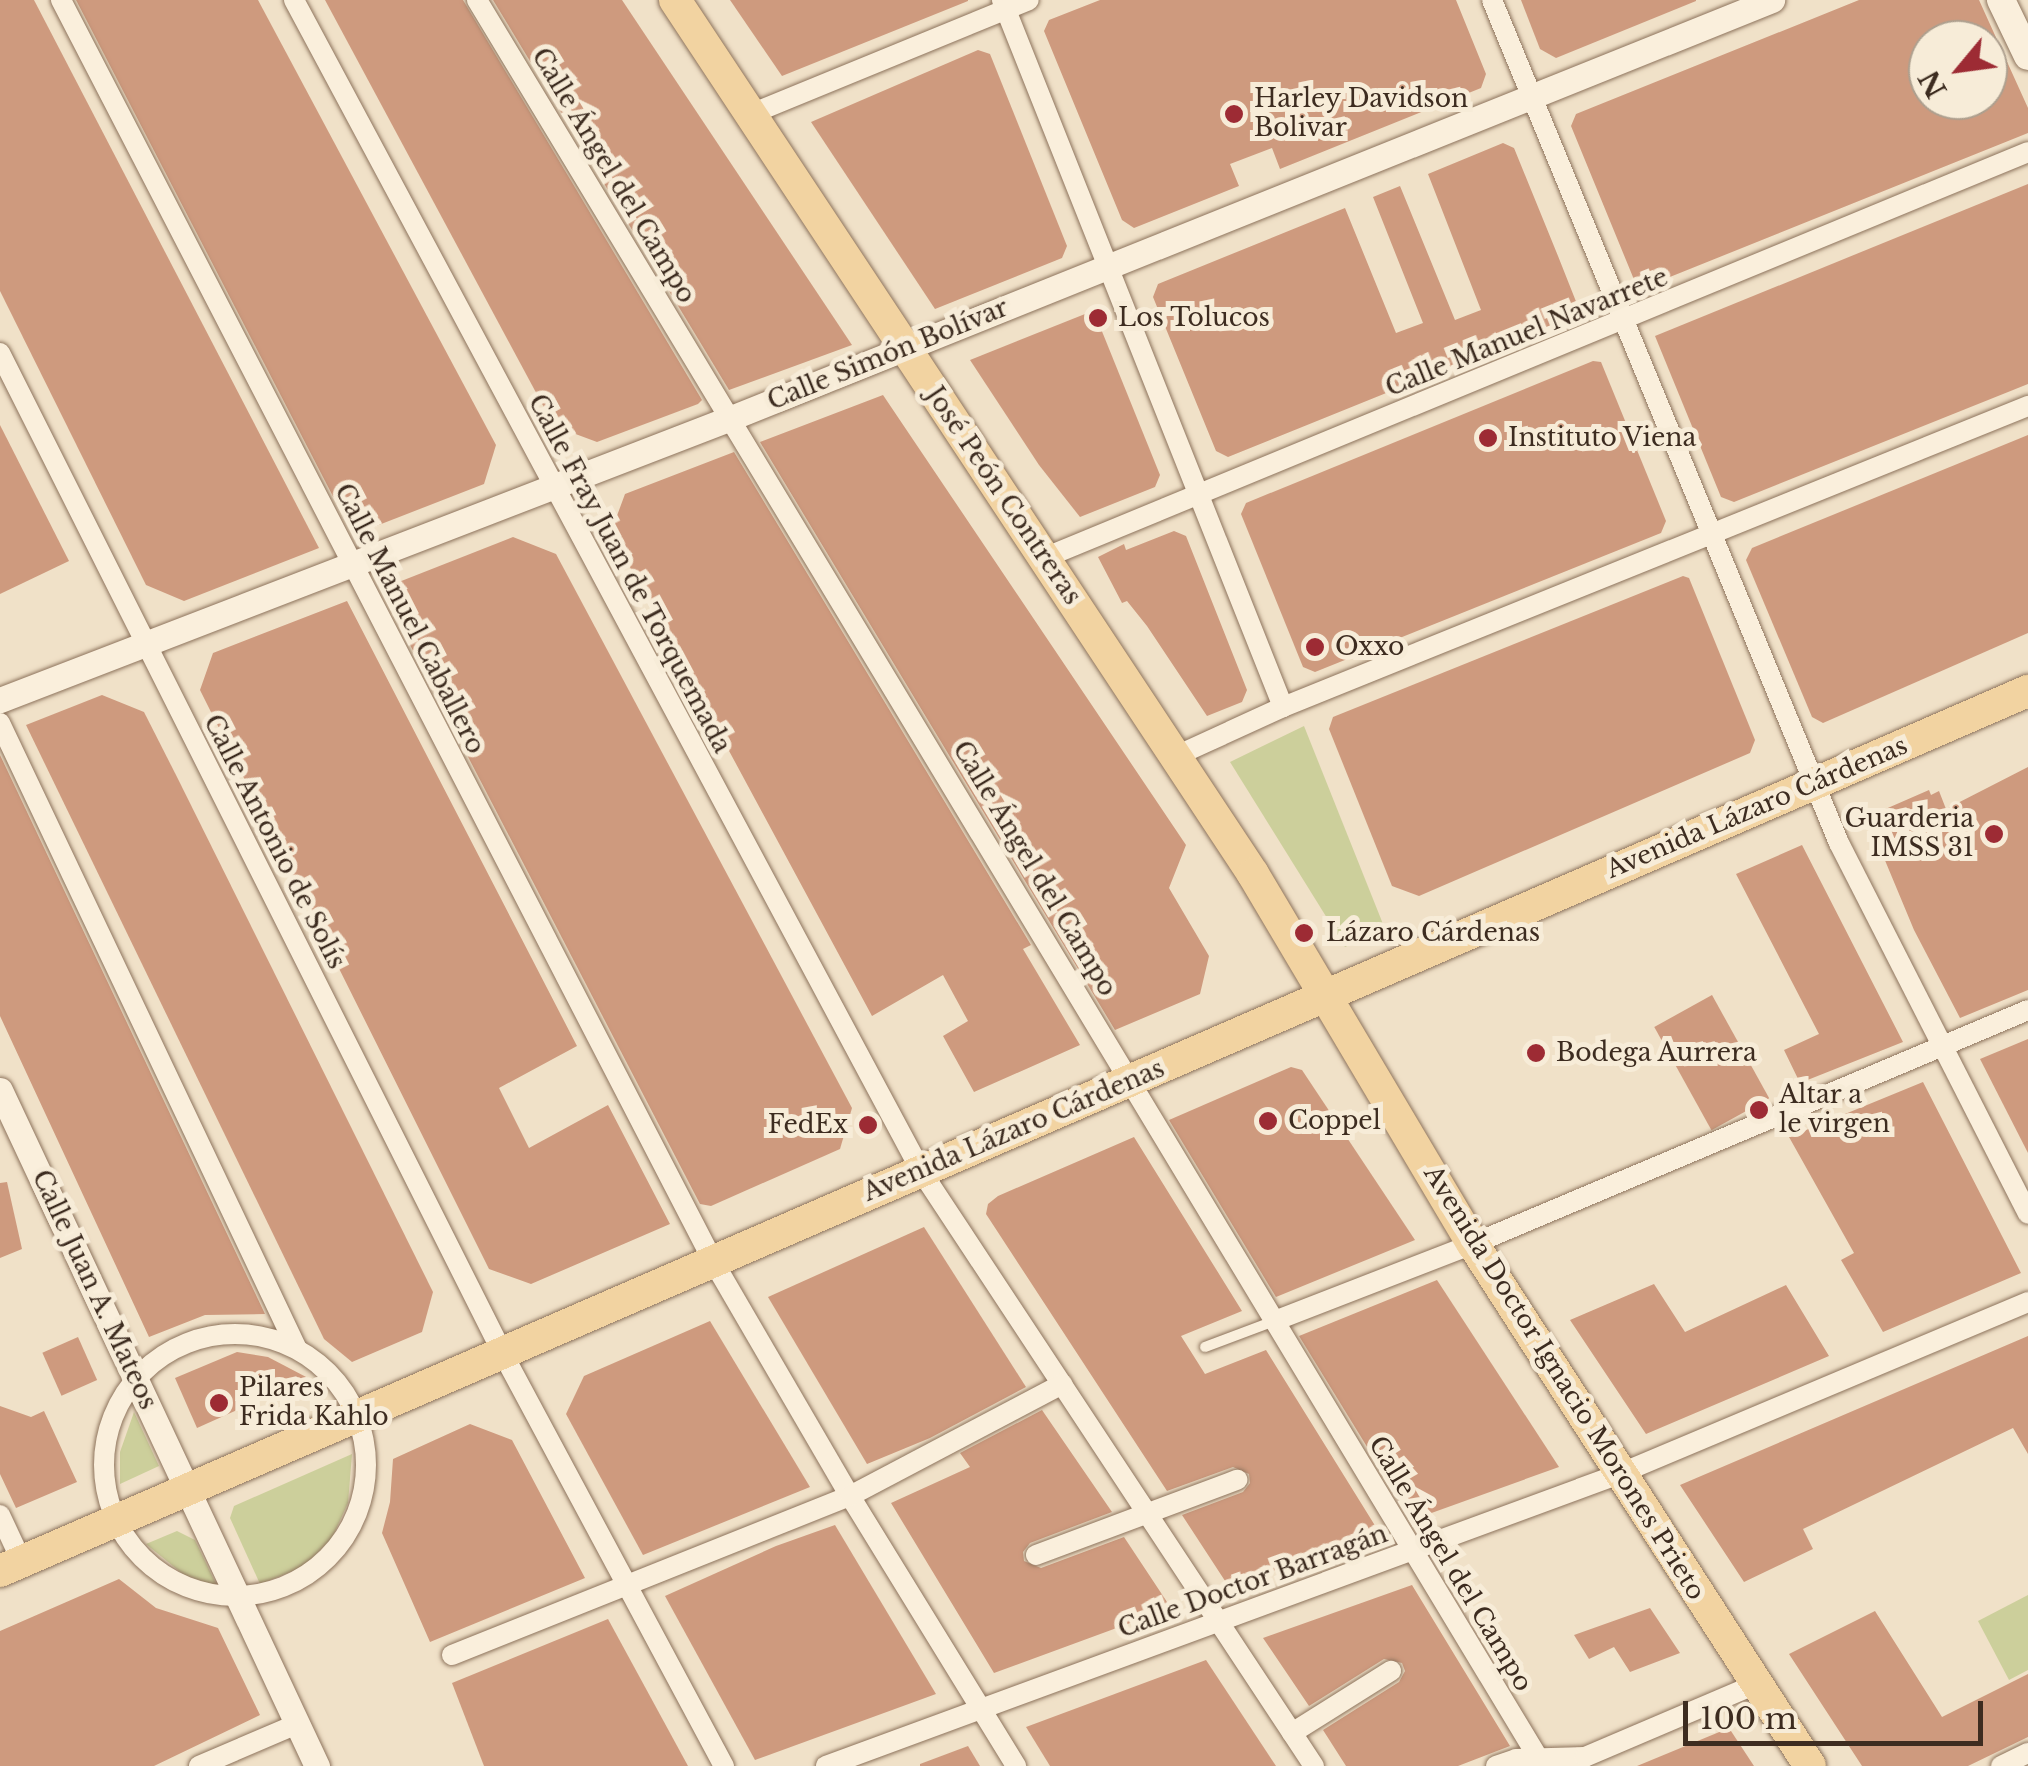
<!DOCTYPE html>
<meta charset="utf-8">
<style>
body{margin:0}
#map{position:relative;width:2028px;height:1766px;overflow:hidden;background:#f0e1c8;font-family:"Libre Baskerville",serif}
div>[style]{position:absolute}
.green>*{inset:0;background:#cccf9b}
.building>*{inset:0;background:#ce9a7e;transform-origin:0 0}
.roads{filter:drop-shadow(0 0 2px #8d735c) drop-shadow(0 0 2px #8d735c)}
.service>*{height:10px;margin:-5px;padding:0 5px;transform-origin:5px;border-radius:5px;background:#faefdc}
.minor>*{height:20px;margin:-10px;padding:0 10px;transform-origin:10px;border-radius:10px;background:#faefdc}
.minor>.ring{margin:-10px;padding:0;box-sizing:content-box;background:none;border:20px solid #faefdc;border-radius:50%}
.tertiary>*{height:25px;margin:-12.5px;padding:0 12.5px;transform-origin:12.5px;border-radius:12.5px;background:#faefdc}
.secondary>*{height:28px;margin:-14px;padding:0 14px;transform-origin:14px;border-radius:14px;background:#faefdc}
.primary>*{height:32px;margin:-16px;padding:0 16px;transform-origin:16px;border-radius:16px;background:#f2d3a1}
.dots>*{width:28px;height:28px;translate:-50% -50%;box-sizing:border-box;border:5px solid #f7ecd8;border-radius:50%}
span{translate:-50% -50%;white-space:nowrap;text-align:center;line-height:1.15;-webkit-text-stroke:10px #f7ecd8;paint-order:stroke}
.poi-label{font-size:25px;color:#3d2c20}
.left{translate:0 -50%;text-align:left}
.right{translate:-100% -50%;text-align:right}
.street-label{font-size:25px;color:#3d2c20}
.north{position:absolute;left:1908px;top:20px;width:100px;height:100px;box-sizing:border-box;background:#f7ecd8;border:2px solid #ad9f8e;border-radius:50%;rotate:241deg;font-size:28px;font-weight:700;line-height:40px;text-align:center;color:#3d2c20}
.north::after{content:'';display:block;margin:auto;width:35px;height:45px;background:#9d2b34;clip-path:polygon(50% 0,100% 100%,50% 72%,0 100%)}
.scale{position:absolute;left:1683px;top:1701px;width:300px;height:45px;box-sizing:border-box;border:5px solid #3d2c20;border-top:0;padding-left:12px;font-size:30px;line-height:35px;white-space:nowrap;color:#3d2c20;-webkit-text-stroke:8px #f7ecd8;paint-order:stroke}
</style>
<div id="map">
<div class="green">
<i style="clip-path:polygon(1304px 726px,1385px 929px,1345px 947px,1230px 762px)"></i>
<i style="clip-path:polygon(134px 1412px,159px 1466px,120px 1484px,120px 1452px)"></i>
<i style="clip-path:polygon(352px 1454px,348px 1503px,332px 1538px,303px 1567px,260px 1584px,230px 1518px,234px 1506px)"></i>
<i style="clip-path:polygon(177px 1531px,195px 1540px,217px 1586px,184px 1575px,146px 1544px)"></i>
<i style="clip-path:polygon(2028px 1595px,2028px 1670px,2009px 1680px,1978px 1621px)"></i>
</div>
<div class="building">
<i style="clip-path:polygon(0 0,34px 0,319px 548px,184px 601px,146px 585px,0 291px)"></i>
<i style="clip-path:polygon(76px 0,258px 0,496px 445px,484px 484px,353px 535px)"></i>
<i style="clip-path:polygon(325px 0,463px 0,702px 400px,698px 404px,597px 442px,554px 426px)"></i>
<i style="clip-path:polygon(493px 0,622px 0,852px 345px,729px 390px)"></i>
<i style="clip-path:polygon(730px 0,968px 0,968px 1px,782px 76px)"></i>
<i style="clip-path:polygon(1100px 0,1456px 0,1486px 74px,1481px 88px,1280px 169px,1272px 148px,1230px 164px,1239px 186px,1134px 228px,1122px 220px,1044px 31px,1049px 20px)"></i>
<i style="clip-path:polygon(1521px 0,1696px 0,1696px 1px,1556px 58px,1540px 49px)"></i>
<i style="clip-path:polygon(evenodd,1859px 0,1979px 0,2028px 108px,2028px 133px,1645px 287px,1635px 282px,1571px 126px,1576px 114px,1859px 0,1928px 40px,1988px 40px,1988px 100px,1928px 100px,1928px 40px)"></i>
<i style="clip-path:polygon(978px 50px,990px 54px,1067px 246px,1062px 258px,935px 309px,811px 122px)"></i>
<i style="clip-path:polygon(1503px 143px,1514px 148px,1558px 256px,1577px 304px,1574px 317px,1228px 457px,1216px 451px,1153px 297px,1158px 284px,1345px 208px,1396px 333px,1423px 323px,1373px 197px,1400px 186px,1455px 320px,1481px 310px,1428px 174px)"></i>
<i style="clip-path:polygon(2028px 184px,2028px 384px,1734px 502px,1721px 497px,1655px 336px)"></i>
<i style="clip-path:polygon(1085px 314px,1097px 319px,1160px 475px,1155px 487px,1080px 517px,1039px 465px,970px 360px)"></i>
<i style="clip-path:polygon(1593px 361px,1601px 362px,1666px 521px,1661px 533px,1315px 672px,1303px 667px,1241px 514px,1246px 503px)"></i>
<i style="clip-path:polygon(883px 395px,1186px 845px,1169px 888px,1209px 956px,1200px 994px,1115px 1030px,760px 442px)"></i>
<i style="clip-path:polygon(0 425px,69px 561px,0 594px)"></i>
<i style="clip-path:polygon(2028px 435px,2028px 633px,1823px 723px,1812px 717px,1746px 560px,1752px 548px)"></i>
<i style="clip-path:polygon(734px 452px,1031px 945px,1023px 949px,1080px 1045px,974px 1092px,943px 1036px,968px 1021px,943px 975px,872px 1016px,611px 532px,625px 494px)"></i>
<i style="clip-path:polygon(1174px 531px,1186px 536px,1247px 690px,1242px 702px,1207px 716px,1147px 626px,1127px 601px,1122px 603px,1098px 557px,1124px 544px,1126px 550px)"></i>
<i style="clip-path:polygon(513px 537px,556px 554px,852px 1108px,840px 1149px,711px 1206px,700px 1204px,381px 589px)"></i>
<i style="clip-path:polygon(1683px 576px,1689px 578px,1755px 740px,1750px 753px,1419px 896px,1392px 886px,1329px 729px,1333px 717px)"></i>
<i style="clip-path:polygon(347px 601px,577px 1046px,499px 1088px,529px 1148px,608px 1105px,670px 1224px,531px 1284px,489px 1269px,200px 690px,213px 653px)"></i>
<i style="clip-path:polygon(102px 695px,144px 712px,177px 777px,433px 1292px,422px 1332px,352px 1362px,324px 1339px,26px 725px)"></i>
<i style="clip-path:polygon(0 755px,265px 1314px,205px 1315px,149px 1337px,0 1016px)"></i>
<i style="clip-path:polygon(2028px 767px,2028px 990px,1960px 1018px,1914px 930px,1869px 822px,1876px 818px,1874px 814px,1929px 790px,1931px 795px,1939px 791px,1946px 809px)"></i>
<i style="clip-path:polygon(1802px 845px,1903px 1042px,1800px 1083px,1784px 1050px,1819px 1034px,1736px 874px)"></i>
<i style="left:1712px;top:995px;width:118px;height:66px;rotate:61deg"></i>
<i style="clip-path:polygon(2028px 1039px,2028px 1153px,1980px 1059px)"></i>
<i style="clip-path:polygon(1291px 1067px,1302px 1070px,1415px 1240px,1276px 1297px,1169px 1120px)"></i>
<i style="clip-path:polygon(1923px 1082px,2021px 1273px,1883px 1332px,1841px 1260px,1854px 1253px,1789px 1137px)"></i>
<i style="clip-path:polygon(1134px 1137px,1242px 1311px,1181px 1336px,1205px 1374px,1266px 1350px,1379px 1532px,1229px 1587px,1182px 1515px,1243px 1492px,1250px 1483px,1249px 1474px,1233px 1467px,1167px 1491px,986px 1214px,988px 1204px,998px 1196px)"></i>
<i style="clip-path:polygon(7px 1182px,22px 1249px,0 1258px,0 1183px)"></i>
<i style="clip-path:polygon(924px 1227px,1026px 1387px,930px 1438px,867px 1464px,768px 1297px)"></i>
<i style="clip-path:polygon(1437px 1280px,1559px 1467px,1412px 1520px,1299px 1336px)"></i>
<i style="clip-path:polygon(1654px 1284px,1685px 1332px,1786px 1285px,1829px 1356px,1646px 1434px,1570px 1320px)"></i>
<i style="clip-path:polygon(710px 1321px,810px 1487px,643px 1555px,566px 1414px,584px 1376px)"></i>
<i style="clip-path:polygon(2028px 1336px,2028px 1454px,2013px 1428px,1803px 1529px,1813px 1549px,1744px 1582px,1680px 1485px)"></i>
<i style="left:78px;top:1337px;width:47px;height:39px;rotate:66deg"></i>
<i style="clip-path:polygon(237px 1352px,268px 1357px,308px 1378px,197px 1428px,175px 1378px)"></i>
<i style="clip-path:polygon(0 1406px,31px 1417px,44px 1411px,77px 1482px,16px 1508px,0 1474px)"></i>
<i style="clip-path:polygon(1042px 1410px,1112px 1512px,1030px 1543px,1023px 1552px,1024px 1561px,1041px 1568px,1124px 1537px,1171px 1608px,994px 1673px,891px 1503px,970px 1467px,960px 1453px)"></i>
<i style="clip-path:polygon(470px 1424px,512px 1440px,585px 1578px,430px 1642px,382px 1533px,390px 1502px,393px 1459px)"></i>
<i style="clip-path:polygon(835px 1525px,936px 1694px,755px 1760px,665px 1596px,776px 1546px)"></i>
<i style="clip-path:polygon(119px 1579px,156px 1608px,218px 1628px,260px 1715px,154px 1766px,0 1766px,0 1631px)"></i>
<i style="clip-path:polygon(1412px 1585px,1510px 1746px,1458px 1766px,1346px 1766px,1323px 1730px,1399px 1682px,1405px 1671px,1402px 1663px,1384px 1659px,1309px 1706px,1263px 1638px)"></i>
<i style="clip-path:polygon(1650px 1608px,1680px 1653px,1630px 1672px,1614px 1647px,1589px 1659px,1574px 1635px)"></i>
<i style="clip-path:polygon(1875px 1611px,1942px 1717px,2028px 1674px,2028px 1737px,1968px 1766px,1862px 1766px,1789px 1654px)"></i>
<i style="clip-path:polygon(608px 1619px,688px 1766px,484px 1766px,452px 1683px)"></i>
<i style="clip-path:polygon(1206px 1660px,1276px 1766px,1050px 1766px,1026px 1727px)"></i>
<i style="clip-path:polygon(1729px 1728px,1754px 1766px,1637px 1766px)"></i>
<i style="clip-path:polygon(968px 1746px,980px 1766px,920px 1766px,920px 1764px)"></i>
</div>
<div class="roads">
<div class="service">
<i style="left:1205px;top:1347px;width:74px;rotate:-20.6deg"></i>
</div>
<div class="minor">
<i style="left:61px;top:0;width:1420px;rotate:62.66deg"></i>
<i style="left:713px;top:1261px;width:272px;rotate:59.8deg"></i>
<i style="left:850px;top:1496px;width:317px;rotate:58.4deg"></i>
<i style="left:294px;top:0;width:1328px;rotate:61.83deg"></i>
<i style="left:921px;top:1171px;width:713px;rotate:56.56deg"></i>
<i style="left:477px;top:0;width:2063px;rotate:58.88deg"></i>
<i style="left:1002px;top:0;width:761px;rotate:68.32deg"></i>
<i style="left:1492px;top:0;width:912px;rotate:67.63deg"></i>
<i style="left:1839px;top:843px;width:416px;rotate:63deg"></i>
<i style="left:751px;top:114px;width:300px;rotate:-22.3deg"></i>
<i style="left:0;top:353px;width:1120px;rotate:63.32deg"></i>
<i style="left:503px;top:1354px;width:468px;rotate:61.8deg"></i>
<i style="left:1044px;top:558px;width:1064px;rotate:-22.42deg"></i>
<i style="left:0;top:723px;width:693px;rotate:64.62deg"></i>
<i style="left:1176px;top:756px;width:118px;rotate:-24.6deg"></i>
<i style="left:1283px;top:707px;width:804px;rotate:-22deg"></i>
<i style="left:1277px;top:1320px;width:210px;rotate:-21.2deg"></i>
<i style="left:1473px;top:1244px;width:602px;rotate:-22.86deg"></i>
<i class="ring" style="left:104px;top:1334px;width:242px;height:242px"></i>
<i style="left:0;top:1515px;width:52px;rotate:64.9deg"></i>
<i style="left:1036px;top:1555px;width:215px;rotate:-20.5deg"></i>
<i style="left:452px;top:1655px;width:429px;rotate:-21.8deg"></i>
<i style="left:850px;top:1496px;width:240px;rotate:-27.8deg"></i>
<i style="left:1292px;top:1733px;width:117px;rotate:-32.1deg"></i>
<i style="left:199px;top:1766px;width:107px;rotate:-23.2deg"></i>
<i style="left:826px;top:1766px;width:845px;rotate:-20.21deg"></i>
<i style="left:1619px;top:1474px;width:444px;rotate:-22.8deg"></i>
<i style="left:1496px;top:1766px;width:21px;rotate:-19deg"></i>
<i style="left:1516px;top:1759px;width:69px;rotate:-1.7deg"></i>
<i style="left:1585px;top:1757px;width:186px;rotate:-23.1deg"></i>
<i style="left:2001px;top:1766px;width:30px;rotate:-26deg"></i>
</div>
<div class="tertiary">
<i style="left:0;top:700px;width:784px;rotate:-21.1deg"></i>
<i style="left:731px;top:418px;width:1122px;rotate:-21.88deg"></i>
<i style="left:0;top:1090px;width:747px;rotate:64.88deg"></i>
</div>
<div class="secondary">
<i style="left:2001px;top:0;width:62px;rotate:64.3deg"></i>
</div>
<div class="primary">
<i style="left:675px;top:0;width:1048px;rotate:56.52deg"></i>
<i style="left:1253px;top:874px;width:430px;rotate:59.3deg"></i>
<i style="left:1473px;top:1244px;width:621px;rotate:57.15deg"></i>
<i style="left:0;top:1571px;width:2211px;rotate:-23.46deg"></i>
</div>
</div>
<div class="dots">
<i style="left:1234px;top:114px;background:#9d2b34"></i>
<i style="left:1098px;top:318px;background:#9d2b34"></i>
<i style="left:1488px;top:438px;background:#9d2b34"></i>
<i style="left:1315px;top:647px;background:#9d2b34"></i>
<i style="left:1994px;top:834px;background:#9d2b34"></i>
<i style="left:1304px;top:933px;background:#9d2b34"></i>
<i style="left:1536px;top:1053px;background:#9d2b34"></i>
<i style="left:1759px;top:1110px;background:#9d2b34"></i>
<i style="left:1268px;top:1121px;background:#9d2b34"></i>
<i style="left:868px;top:1125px;background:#9d2b34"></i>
<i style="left:219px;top:1403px;background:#9d2b34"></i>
</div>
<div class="poi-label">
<span class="left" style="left:1254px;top:114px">Harley Davidson<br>Bolivar</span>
<span class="left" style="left:1118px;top:318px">Los Tolucos</span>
<span class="left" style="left:1508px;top:438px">Instituto Viena</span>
<span class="left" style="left:1335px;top:647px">Oxxo</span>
<span class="right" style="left:1974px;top:834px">Guarderia<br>IMSS 31</span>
<span class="left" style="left:1326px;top:933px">Lázaro Cárdenas</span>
<span class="left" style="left:1556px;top:1053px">Bodega Aurrera</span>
<span class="left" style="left:1779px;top:1110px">Altar a<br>le virgen</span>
<span class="left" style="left:1288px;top:1121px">Coppel</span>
<span class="right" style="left:848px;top:1125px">FedEx</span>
<span class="left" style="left:239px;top:1403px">Pilares<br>Frida Kahlo</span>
</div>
<div class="street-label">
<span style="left:613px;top:176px;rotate:59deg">Calle Ángel del Campo</span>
<span style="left:1527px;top:333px;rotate:-22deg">Calle Manuel Navarrete</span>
<span style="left:888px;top:355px;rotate:-22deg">Calle Simón Bolívar</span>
<span style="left:1003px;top:496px;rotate:56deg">José Peón Contreras</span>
<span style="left:629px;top:574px;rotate:62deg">Calle Fray Juan de Torquemada</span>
<span style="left:409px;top:619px;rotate:63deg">Calle Manuel Caballero</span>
<span style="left:1757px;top:808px;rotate:-23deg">Avenida Lázaro Cárdenas</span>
<span style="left:274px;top:842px;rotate:63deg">Calle Antonio de Solís</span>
<span style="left:1034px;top:869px;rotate:59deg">Calle Ángel del Campo</span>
<span style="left:1014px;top:1131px;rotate:-23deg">Avenida Lázaro Cárdenas</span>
<span style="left:94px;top:1290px;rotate:65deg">Calle Juan A. Mateos</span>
<span style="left:1564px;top:1383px;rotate:58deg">Avenida Doctor Ignacio Morones Prieto</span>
<span style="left:1450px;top:1564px;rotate:59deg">Calle Ángel del Campo</span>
<span style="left:1253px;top:1582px;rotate:-20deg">Calle Doctor Barragán</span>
</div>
<div class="north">N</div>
<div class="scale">100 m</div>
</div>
